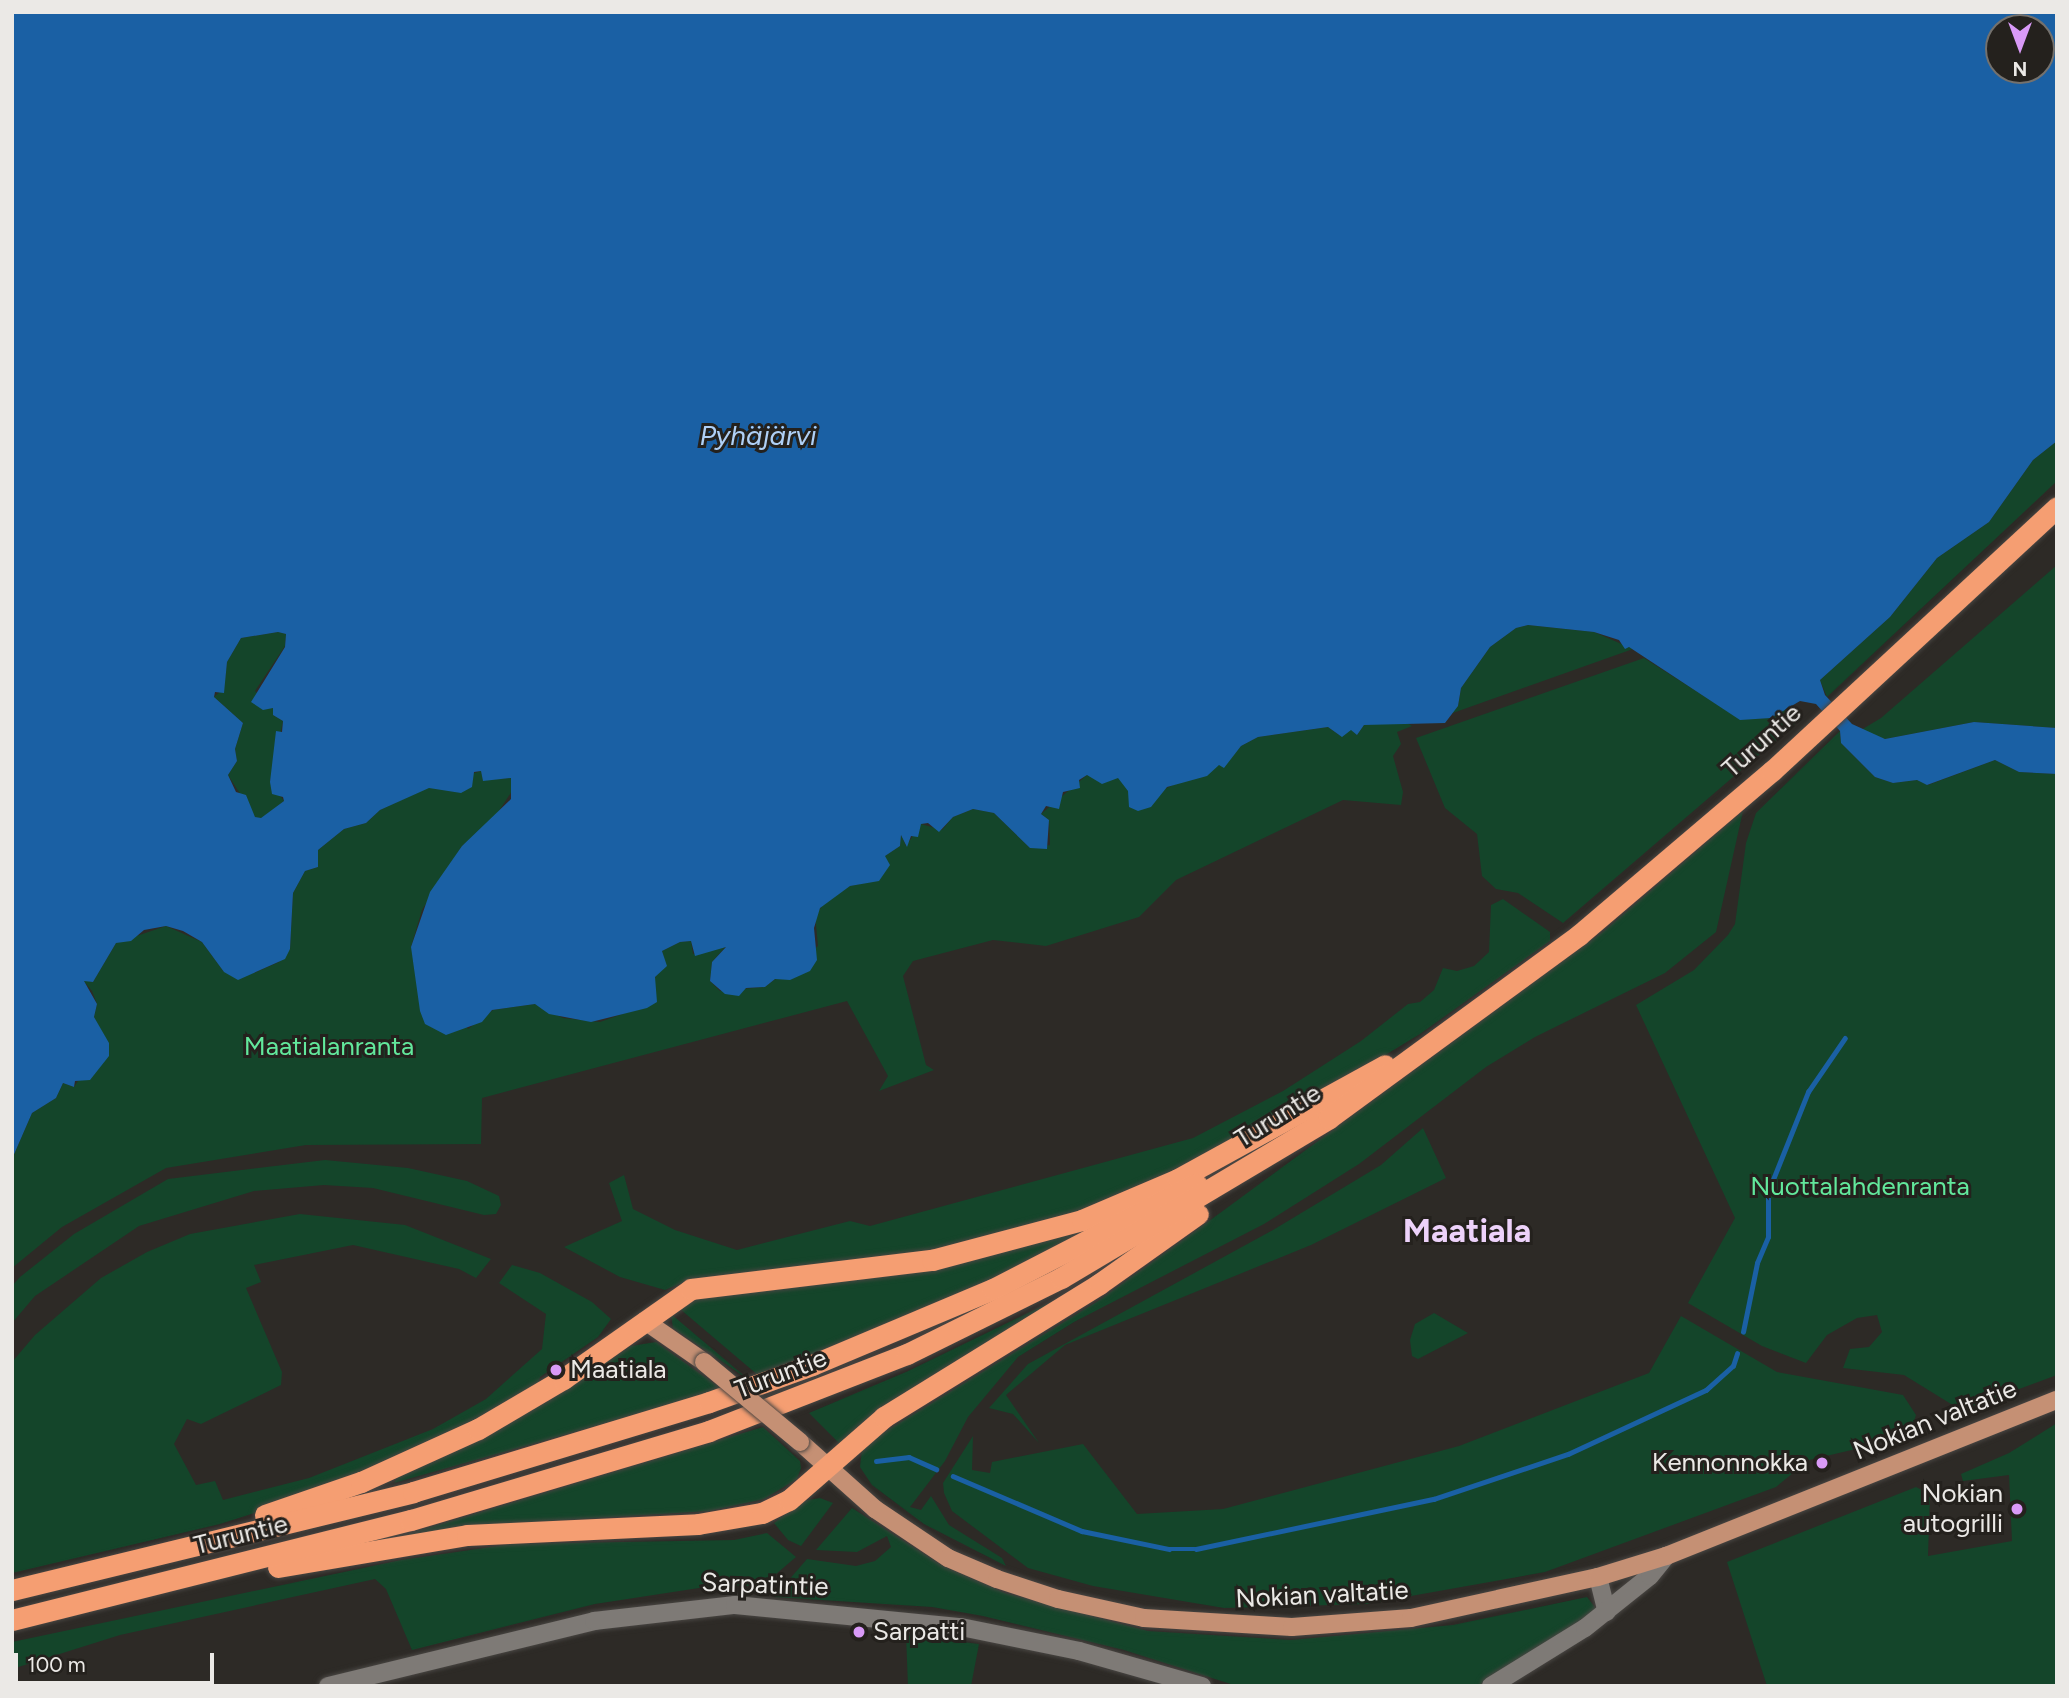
<!DOCTYPE html>
<meta charset="utf-8">
<style>
body{margin:0}
#map{position:relative;width:2069px;height:1698px;overflow:hidden;background:#2d2a26;font-family:Figtree,sans-serif}
div>[style]{position:absolute}
.green>*{inset:0;background:#14452a}
.water>*{inset:0;background:#1a60a4}
.stream>*{height:4.5px;margin:-2.25px;padding:0 2.25px;transform-origin:2.25px;border-radius:2.25px;background:#1a60a4}
.roads{filter:drop-shadow(0 0 2px #494643) drop-shadow(0 0 2px #494643)}
.secondary>*{height:18px;margin:-9px;padding:0 9px;transform-origin:9px;border-radius:9px;background:#7e7a76}
.primary>*{height:18px;margin:-9px;padding:0 9px;transform-origin:9px;border-radius:9px;background:#c59074}
.highway>*{height:21px;margin:-10.5px;padding:0 10.5px;transform-origin:10.5px;border-radius:10.5px;background:#f59e72}
.bridges{filter:drop-shadow(0 0 2px #494643) drop-shadow(0 0 2px #494643)}
.primary-bridge>*{height:18px;margin:-9px;padding:0 9px;transform-origin:9px;border-radius:9px;background:#c59074}
.dots>*{width:19px;height:19px;translate:-50% -50%;box-sizing:border-box;border:4px solid #24211d;border-radius:50%}
span{translate:-50% -50%;white-space:nowrap;text-align:center;line-height:1.15;-webkit-text-stroke:6px #24211d;paint-order:stroke}
.street-label{font-size:26px;color:#ebe9e6}
.park-label{font-size:26px;color:#62e89c}
.poi-label{font-size:26px;color:#ebe9e6}
.left{translate:0 -50%;text-align:left}
.right{translate:-100% -50%;text-align:right}
.water-label{font-size:28px;color:#afd0f6;font-style:italic}
.district-label{font-size:33px;color:#edd2fa;font-weight:700}
.frame{position:absolute;inset:0;border:14px solid #ebe9e6;pointer-events:none}
.north{position:absolute;left:1985px;top:14px;width:70px;height:70px;box-sizing:border-box;background:#24211d;border:2px solid #74716d;border-radius:50%;rotate:180deg;font-size:19px;font-weight:700;line-height:28px;text-align:center;color:#ebe9e6}
.north::after{content:'';display:block;margin:auto;width:24px;height:32px;background:#d99af7;clip-path:polygon(50% 0,100% 100%,50% 72%,0 100%)}
.scale{position:absolute;left:14px;top:1653px;width:200px;height:32px;box-sizing:border-box;border:4px solid #ebe9e6;border-top:0;padding-left:9px;font-size:21px;line-height:24px;white-space:nowrap;color:#ebe9e6;-webkit-text-stroke:5px #24211d;paint-order:stroke}
</style>
<div id="map">
<div class="green">
<i style="clip-path:polygon(2057px 441px,2057px 481px,1827px 697px,1820px 680px,1890px 617px,1937px 558px,1989px 522px,2033px 460px)"></i>
<i style="clip-path:polygon(2057px 565px,2057px 728px,1974px 722px,1885px 739px,1861px 730px,1881px 718px)"></i>
<i style="clip-path:polygon(1528px 625px,1594px 632px,1633px 649px,1450px 714px,1458px 706px,1461px 688px,1490px 647px,1516px 628px)"></i>
<i style="clip-path:polygon(278px 632px,286px 634px,285px 646px,255px 691px,273px 708px,273px 715px,283px 721px,270px 782px,284px 801px,261px 819px,255px 817px,228px 775px,237px 761px,235px 749px,243px 723px,214px 697px,224px 688px,227px 662px,241px 638px)"></i>
<i style="clip-path:polygon(1644px 658px,1740px 719px,1771px 718px,1787px 708px,1796px 723px,1563px 923px,1518px 893px,1496px 889px,1482px 876px,1477px 834px,1445px 808px,1416px 738px)"></i>
<i style="clip-path:polygon(1404px 721px,1412px 726px,1397px 732px,1401px 744px,1393px 756px,1403px 792px,1401px 805px,1343px 800px,1176px 880px,1139px 917px,1046px 946px,993px 940px,913px 961px,903px 976px,926px 1065px,934px 1070px,879px 1091px,888px 1076px,847px 1001px,482px 1098px,481px 1144px,306px 1145px,166px 1168px,62px 1227px,12px 1268px,12px 1159px,32px 1113px,56px 1098px,63px 1083px,74px 1087px,105px 1040px,94px 1017px,97px 1004px,92px 991px,83px 980px,93px 982px,116px 943px,166px 926px,202px 942px,224px 972px,254px 973px,279px 962px,290px 949px,293px 893px,305px 871px,318px 867px,318px 850px,344px 829px,366px 823px,380px 810px,429px 787px,481px 771px,483px 780px,511px 778px,514px 788px,495px 817px,462px 846px,422px 910px,411px 947px,468px 1029px,493px 1010px,535px 1004px,563px 1018px,600px 1022px,642px 1007px,664px 958px,662px 951px,680px 942px,691px 941px,693px 954px,726px 946px,712px 962px,710px 981px,720px 991px,765px 987px,818px 946px,815px 915px,827px 900px,850px 886px,874px 881px,885px 856px,900px 846px,901px 835px,906px 846px,921px 824px,942px 830px,953px 817px,973px 809px,994px 813px,1030px 848px,1050px 845px,1049px 820px,1041px 814px,1087px 775px,1106px 782px,1114px 776px,1160px 791px,1229px 760px,1241px 746px,1258px 737px,1328px 727px,1339px 735px,1352px 729px,1357px 735px,1364px 725px)"></i>
<i style="clip-path:polygon(1840px 731px,1841px 743px,1875px 777px,1893px 783px,1917px 780px,1928px 785px,1995px 760px,2019px 772px,2057px 774px,2057px 1375px,1968px 1408px,1951px 1404px,1904px 1375px,1843px 1368px,1850px 1349px,1869px 1347px,1882px 1332px,1877px 1315px,1857px 1318px,1827px 1335px,1806px 1363px,1762px 1346px,1688px 1303px,1735px 1218px,1636px 1005px,1694px 970px,1728px 935px,1735px 924px,1746px 843px,1756px 813px)"></i>
<i style="clip-path:polygon(1743px 811px,1716px 932px,1665px 973px,1535px 1037px,1486px 1067px,1359px 1164px,1264px 1224px,1074px 1322px,1018px 1357px,968px 1417px,945px 1461px,910px 1507px,921px 1510px,931px 1496px,949px 1525px,1002px 1558px,1006px 1566px,924px 1524px,872px 1485px,860px 1467px,862px 1449px,870px 1441px,1098px 1301px,1220px 1213px,1604px 931px)"></i>
<i style="clip-path:polygon(1503px 899px,1550px 932px,1550px 941px,1420px 1034px,1306px 1103px,1139px 1193px,967px 1248px,682px 1283px,665px 1290px,620px 1277px,564px 1247px,622px 1221px,609px 1183px,624px 1175px,633px 1209px,675px 1230px,737px 1250px,850px 1221px,870px 1226px,1193px 1138px,1283px 1091px,1361px 1041px,1408px 1004px,1420px 1002px,1434px 990px,1443px 968px,1457px 971px,1474px 966px,1489px 952px,1491px 905px)"></i>
<i style="clip-path:polygon(1423px 1128px,1446px 1178px,1311px 1245px,1065px 1345px,1006px 1395px,1039px 1443px,1013px 1414px,989px 1408px,1028px 1364px,1273px 1230px,1381px 1165px)"></i>
<i style="clip-path:polygon(325px 1160px,408px 1168px,467px 1181px,499px 1196px,501px 1205px,496px 1214px,484px 1215px,373px 1188px,324px 1185px,254px 1191px,139px 1226px,35px 1296px,12px 1323px,12px 1286px,20px 1277px,74px 1234px,168px 1179px)"></i>
<i style="clip-path:polygon(300px 1214px,405px 1225px,491px 1259px,476px 1278px,459px 1269px,353px 1245px,254px 1265px,261px 1282px,246px 1288px,282px 1372px,281px 1385px,201px 1424px,187px 1419px,174px 1444px,196px 1485px,215px 1481px,223px 1500px,309px 1478px,433px 1429px,486px 1399px,542px 1349px,546px 1314px,499px 1283px,512px 1265px,540px 1273px,592px 1302px,611px 1319px,598px 1337px,540px 1377px,538px 1385px,475px 1425px,286px 1503px,220px 1524px,12px 1573px,12px 1362px,35px 1335px,101px 1278px,147px 1252px,190px 1234px)"></i>
<i style="clip-path:polygon(1100px 1223px,967px 1292px,759px 1376px,680px 1309px,701px 1295px,948px 1267px)"></i>
<i style="clip-path:polygon(1096px 1280px,840px 1444px,809px 1413px,906px 1372px)"></i>
<i style="clip-path:polygon(1434px 1313px,1468px 1333px,1418px 1359px,1412px 1356px,1410px 1340px,1415px 1324px)"></i>
<i style="clip-path:polygon(671px 1314px,749px 1380px,673px 1328px)"></i>
<i style="clip-path:polygon(1681px 1316px,1777px 1372px,1903px 1395px,1916px 1415px,1912px 1428px,1873px 1445px,1809px 1460px,1776px 1487px,1545px 1572px,1366px 1604px,1224px 1608px,1093px 1586px,1028px 1568px,952px 1511px,944px 1493px,943px 1483px,973px 1436px,972px 1470px,990px 1473px,992px 1462px,1083px 1444px,1137px 1514px,1223px 1509px,1459px 1446px,1649px 1373px)"></i>
<i style="clip-path:polygon(656px 1342px,723px 1390px,394px 1483px,398px 1477px,547px 1402px,631px 1346px)"></i>
<i style="clip-path:polygon(2057px 1423px,2057px 1686px,1767px 1686px,1727px 1562px,1916px 1487px,1930px 1494px,1928px 1556px,2012px 1541px,2009px 1475px,1963px 1481px,1961px 1474px,2009px 1453px)"></i>
<i style="clip-path:polygon(763px 1427px,800px 1461px,801px 1468px,797px 1479px,764px 1499px,709px 1511px,485px 1525px,391px 1539px)"></i>
<i style="clip-path:polygon(820px 1498px,833px 1503px,801px 1546px,788px 1540px,774px 1523px,803px 1501px)"></i>
<i style="clip-path:polygon(852px 1508px,943px 1566px,1005px 1593px,1148px 1631px,1291px 1640px,1453px 1625px,1587px 1597px,1597px 1610px,1528px 1660px,1477px 1686px,1237px 1686px,1124px 1650px,983px 1616px,932px 1607px,774px 1597px,807px 1559px,856px 1566px,875px 1561px,891px 1547px,887px 1536px,857px 1552px,816px 1550px)"></i>
<i style="clip-path:polygon(767px 1533px,796px 1557px,762px 1586px,712px 1586px,595px 1604px,412px 1650px,386px 1589px,375px 1579px,120px 1635px,12px 1669px,12px 1642px,401px 1560px,511px 1544px,734px 1540px)"></i>
<i style="clip-path:polygon(906px 1635px,979px 1644px,971px 1686px,908px 1686px)"></i>
</div>
<div class="water">
<i style="clip-path:polygon(evenodd,12px 12px,2057px 12px,2057px 441px,2033px 460px,1989px 522px,1937px 558px,1890px 617px,1820px 680px,1825px 695px,1852px 724px,1885px 739px,1974px 722px,2057px 728px,2057px 774px,2019px 772px,1995px 760px,1927px 785px,1917px 780px,1893px 783px,1875px 777px,1841px 743px,1840px 731px,1816px 704px,1800px 701px,1771px 718px,1740px 720px,1629px 647px,1625px 649px,1619px 640px,1594px 632px,1528px 625px,1516px 628px,1490px 647px,1461px 688px,1458px 706px,1445px 723px,1364px 725px,1357px 735px,1351px 730px,1342px 737px,1328px 727px,1258px 737px,1241px 746px,1224px 768px,1219px 765px,1207px 776px,1167px 787px,1151px 807px,1138px 811px,1129px 807px,1128px 791px,1118px 778px,1102px 784px,1087px 775px,1079px 780px,1080px 788px,1063px 792px,1059px 809px,1046px 806px,1041px 814px,1049px 820px,1047px 849px,1030px 848px,994px 813px,973px 809px,953px 817px,939px 832px,928px 823px,921px 824px,918px 837px,911px 836px,907px 847px,901px 835px,900px 846px,885px 856px,890px 865px,879px 881px,850px 886px,820px 908px,814px 928px,817px 960px,810px 971px,790px 980px,775px 979px,765px 987px,746px 988px,739px 996px,725px 994px,710px 981px,712px 962px,726px 947px,695px 956px,691px 941px,680px 942px,662px 951px,667px 966px,655px 977px,657px 1002px,647px 1008px,591px 1022px,549px 1014px,535px 1004px,492px 1010px,482px 1022px,446px 1035px,425px 1024px,420px 1011px,411px 947px,430px 892px,462px 846px,511px 799px,511px 778px,483px 781px,481px 771px,474px 772px,472px 787px,461px 793px,429px 788px,380px 810px,366px 823px,344px 829px,318px 850px,318px 867px,305px 871px,293px 893px,290px 949px,285px 959px,238px 980px,224px 972px,202px 942px,183px 931px,166px 926px,144px 930px,131px 941px,116px 943px,93px 982px,84px 981px,97px 1004px,94px 1017px,109px 1043px,109px 1056px,90px 1080px,75px 1081px,74px 1087px,63px 1083px,56px 1098px,32px 1113px,12px 1159px,12px 12px,1999px 28px,2041px 28px,2041px 70px,1999px 70px,1999px 28px,12px 12px,278px 632px,286px 634px,285px 647px,251px 702px,263px 710px,273px 708px,273px 715px,283px 721px,282px 732px,276px 731px,270px 782px,272px 794px,283px 797px,284px 801px,261px 818px,255px 817px,246px 795px,236px 792px,228px 775px,237px 761px,235px 749px,243px 723px,214px 697px,215px 692px,224px 693px,227px 662px,241px 638px,278px 632px)"></i>
</div>
<div class="stream">
<i style="left:1743px;top:1332px;width:70px;rotate:-78.5deg"></i>
<i style="left:1757px;top:1263px;width:28px;rotate:-67deg"></i>
<i style="left:1768px;top:1237px;width:45px;rotate:-90deg"></i>
<i style="left:1768px;top:1192px;width:108px;rotate:-68.2deg"></i>
<i style="left:1808px;top:1092px;width:65px;rotate:-55.6deg"></i>
<i style="left:876px;top:1461px;width:33px;rotate:-7deg"></i>
<i style="left:909px;top:1457px;width:30px;rotate:24deg"></i>
<i style="left:953px;top:1476px;width:140px;rotate:23.1deg"></i>
<i style="left:1082px;top:1531px;width:89px;rotate:11.7deg"></i>
<i style="left:1169px;top:1549px;width:27px"></i>
<i style="left:1196px;top:1549px;width:243px;rotate:-11.9deg"></i>
<i style="left:1434px;top:1499px;width:141px;rotate:-18.6deg"></i>
<i style="left:1568px;top:1454px;width:152px;rotate:-24.9deg"></i>
<i style="left:1706px;top:1390px;width:36px;rotate:-42deg"></i>
<i style="left:1733px;top:1366px;width:13px;rotate:-72deg"></i>
</div>
<div class="roads">
<div class="secondary">
<i style="left:1598px;top:1577px;width:36px;rotate:76deg"></i>
<i style="left:328px;top:1686px;width:274px;rotate:-13.7deg"></i>
<i style="left:594px;top:1621px;width:142px;rotate:-6.5deg"></i>
<i style="left:735px;top:1605px;width:227px;rotate:5.6deg"></i>
<i style="left:961px;top:1627px;width:120px;rotate:11.5deg"></i>
<i style="left:1079px;top:1651px;width:128px;rotate:15.9deg"></i>
<i style="left:1491px;top:1686px;width:110px;rotate:-31.7deg"></i>
<i style="left:1585px;top:1628px;width:83px;rotate:-38.7deg"></i>
<i style="left:1650px;top:1576px;width:26px;rotate:-51deg"></i>
</div>
<div class="primary">
<i style="left:645px;top:1321px;width:72px;rotate:34.8deg"></i>
<i style="left:800px;top:1442px;width:101px;rotate:41.8deg"></i>
<i style="left:875px;top:1509px;width:88px;rotate:33.9deg"></i>
<i style="left:948px;top:1558px;width:53px;rotate:23.2deg"></i>
<i style="left:997px;top:1579px;width:64px;rotate:18.2deg"></i>
<i style="left:1058px;top:1599px;width:88px;rotate:12.5deg"></i>
<i style="left:1144px;top:1618px;width:148px;rotate:3.5deg"></i>
<i style="left:1292px;top:1627px;width:119px;rotate:-4.3deg"></i>
<i style="left:1411px;top:1618px;width:191px;rotate:-12.4deg"></i>
<i style="left:1598px;top:1577px;width:71px;rotate:-17.2deg"></i>
<i style="left:1666px;top:1556px;width:421px;rotate:-21.8deg"></i>
</div>
<div class="highway">
<i style="left:265px;top:1515px;width:102px;rotate:-19deg"></i>
<i style="left:361px;top:1482px;width:128px;rotate:-24.4deg"></i>
<i style="left:478px;top:1429px;width:99px;rotate:-30.5deg"></i>
<i style="left:563px;top:1379px;width:156px;rotate:-35.1deg"></i>
<i style="left:691px;top:1289px;width:243px;rotate:-6.9deg"></i>
<i style="left:932px;top:1260px;width:155px;rotate:-14.9deg"></i>
<i style="left:1082px;top:1220px;width:104px;rotate:-23.1deg"></i>
<i style="left:1178px;top:1179px;width:236px;rotate:-28.8deg"></i>
<i style="left:278px;top:1567px;width:192px;rotate:-9.6deg"></i>
<i style="left:467px;top:1535px;width:231px;rotate:-2.7deg"></i>
<i style="left:698px;top:1524px;width:65px;rotate:-9.8deg"></i>
<i style="left:762px;top:1513px;width:30px;rotate:-26deg"></i>
<i style="left:789px;top:1500px;width:126px;rotate:-41.1deg"></i>
<i style="left:884px;top:1417px;width:253px;rotate:-31.7deg"></i>
<i style="left:1099px;top:1284px;width:121px;rotate:-35.3deg"></i>
<i style="left:12px;top:1590px;width:413px;rotate:-13.7deg"></i>
<i style="left:413px;top:1492px;width:309px;rotate:-16.9deg"></i>
<i style="left:709px;top:1402px;width:109px;rotate:-19.8deg"></i>
<i style="left:812px;top:1365px;width:196px;rotate:-22.8deg"></i>
<i style="left:993px;top:1289px;width:229px;rotate:-27.3deg"></i>
<i style="left:12px;top:1620px;width:411px;rotate:-14.1deg"></i>
<i style="left:411px;top:1520px;width:311px;rotate:-16.6deg"></i>
<i style="left:709px;top:1431px;width:212px;rotate:-21.3deg"></i>
<i style="left:907px;top:1354px;width:172px;rotate:-26.3deg"></i>
<i style="left:1061px;top:1278px;width:312px;rotate:-30.8deg"></i>
<i style="left:1329px;top:1118px;width:310px;rotate:-36.2deg"></i>
<i style="left:1579px;top:935px;width:253px;rotate:-40.4deg"></i>
<i style="left:1772px;top:771px;width:388px;rotate:-42.8deg"></i>
</div>
</div>
<div class="bridges">
<div class="primary-bridge">
<i style="left:704px;top:1362px;width:125px;rotate:39.8deg"></i>
</div>
</div>
<div class="dots">
<i style="left:556px;top:1370px;background:#d99af7"></i>
<i style="left:1822px;top:1463px;background:#d99af7"></i>
<i style="left:2017px;top:1509px;background:#d99af7"></i>
<i style="left:859px;top:1632px;background:#d99af7"></i>
</div>
<div class="street-label">
<span style="left:1762px;top:741px;rotate:-42deg">Turuntie</span>
<span style="left:1278px;top:1116px;rotate:-32deg">Turuntie</span>
<span style="left:781px;top:1374px;rotate:-21deg">Turuntie</span>
<span style="left:1935px;top:1420px;rotate:-22deg">Nokian valtatie</span>
<span style="left:241px;top:1535px;rotate:-14deg">Turuntie</span>
<span style="left:765px;top:1585px;rotate:2deg">Sarpatintie</span>
<span style="left:1322px;top:1595px;rotate:-3deg">Nokian valtatie</span>
</div>
<div class="park-label">
<span style="left:329px;top:1047px">Maatialanranta</span>
<span style="left:1860px;top:1187px">Nuottalahdenranta</span>
</div>
<div class="poi-label">
<span class="left" style="left:570px;top:1370px">Maatiala</span>
<span class="right" style="left:1808px;top:1463px">Kennonnokka</span>
<span class="right" style="left:2003px;top:1509px">Nokian<br>autogrilli</span>
<span class="left" style="left:873px;top:1632px">Sarpatti</span>
</div>
<div class="water-label">
<span style="left:758px;top:435px">Pyhäjärvi</span>
</div>
<div class="district-label">
<span style="left:1467px;top:1231px">Maatiala</span>
</div>
<div class="frame"></div>
<div class="north">N</div>
<div class="scale">100 m</div>
</div>
